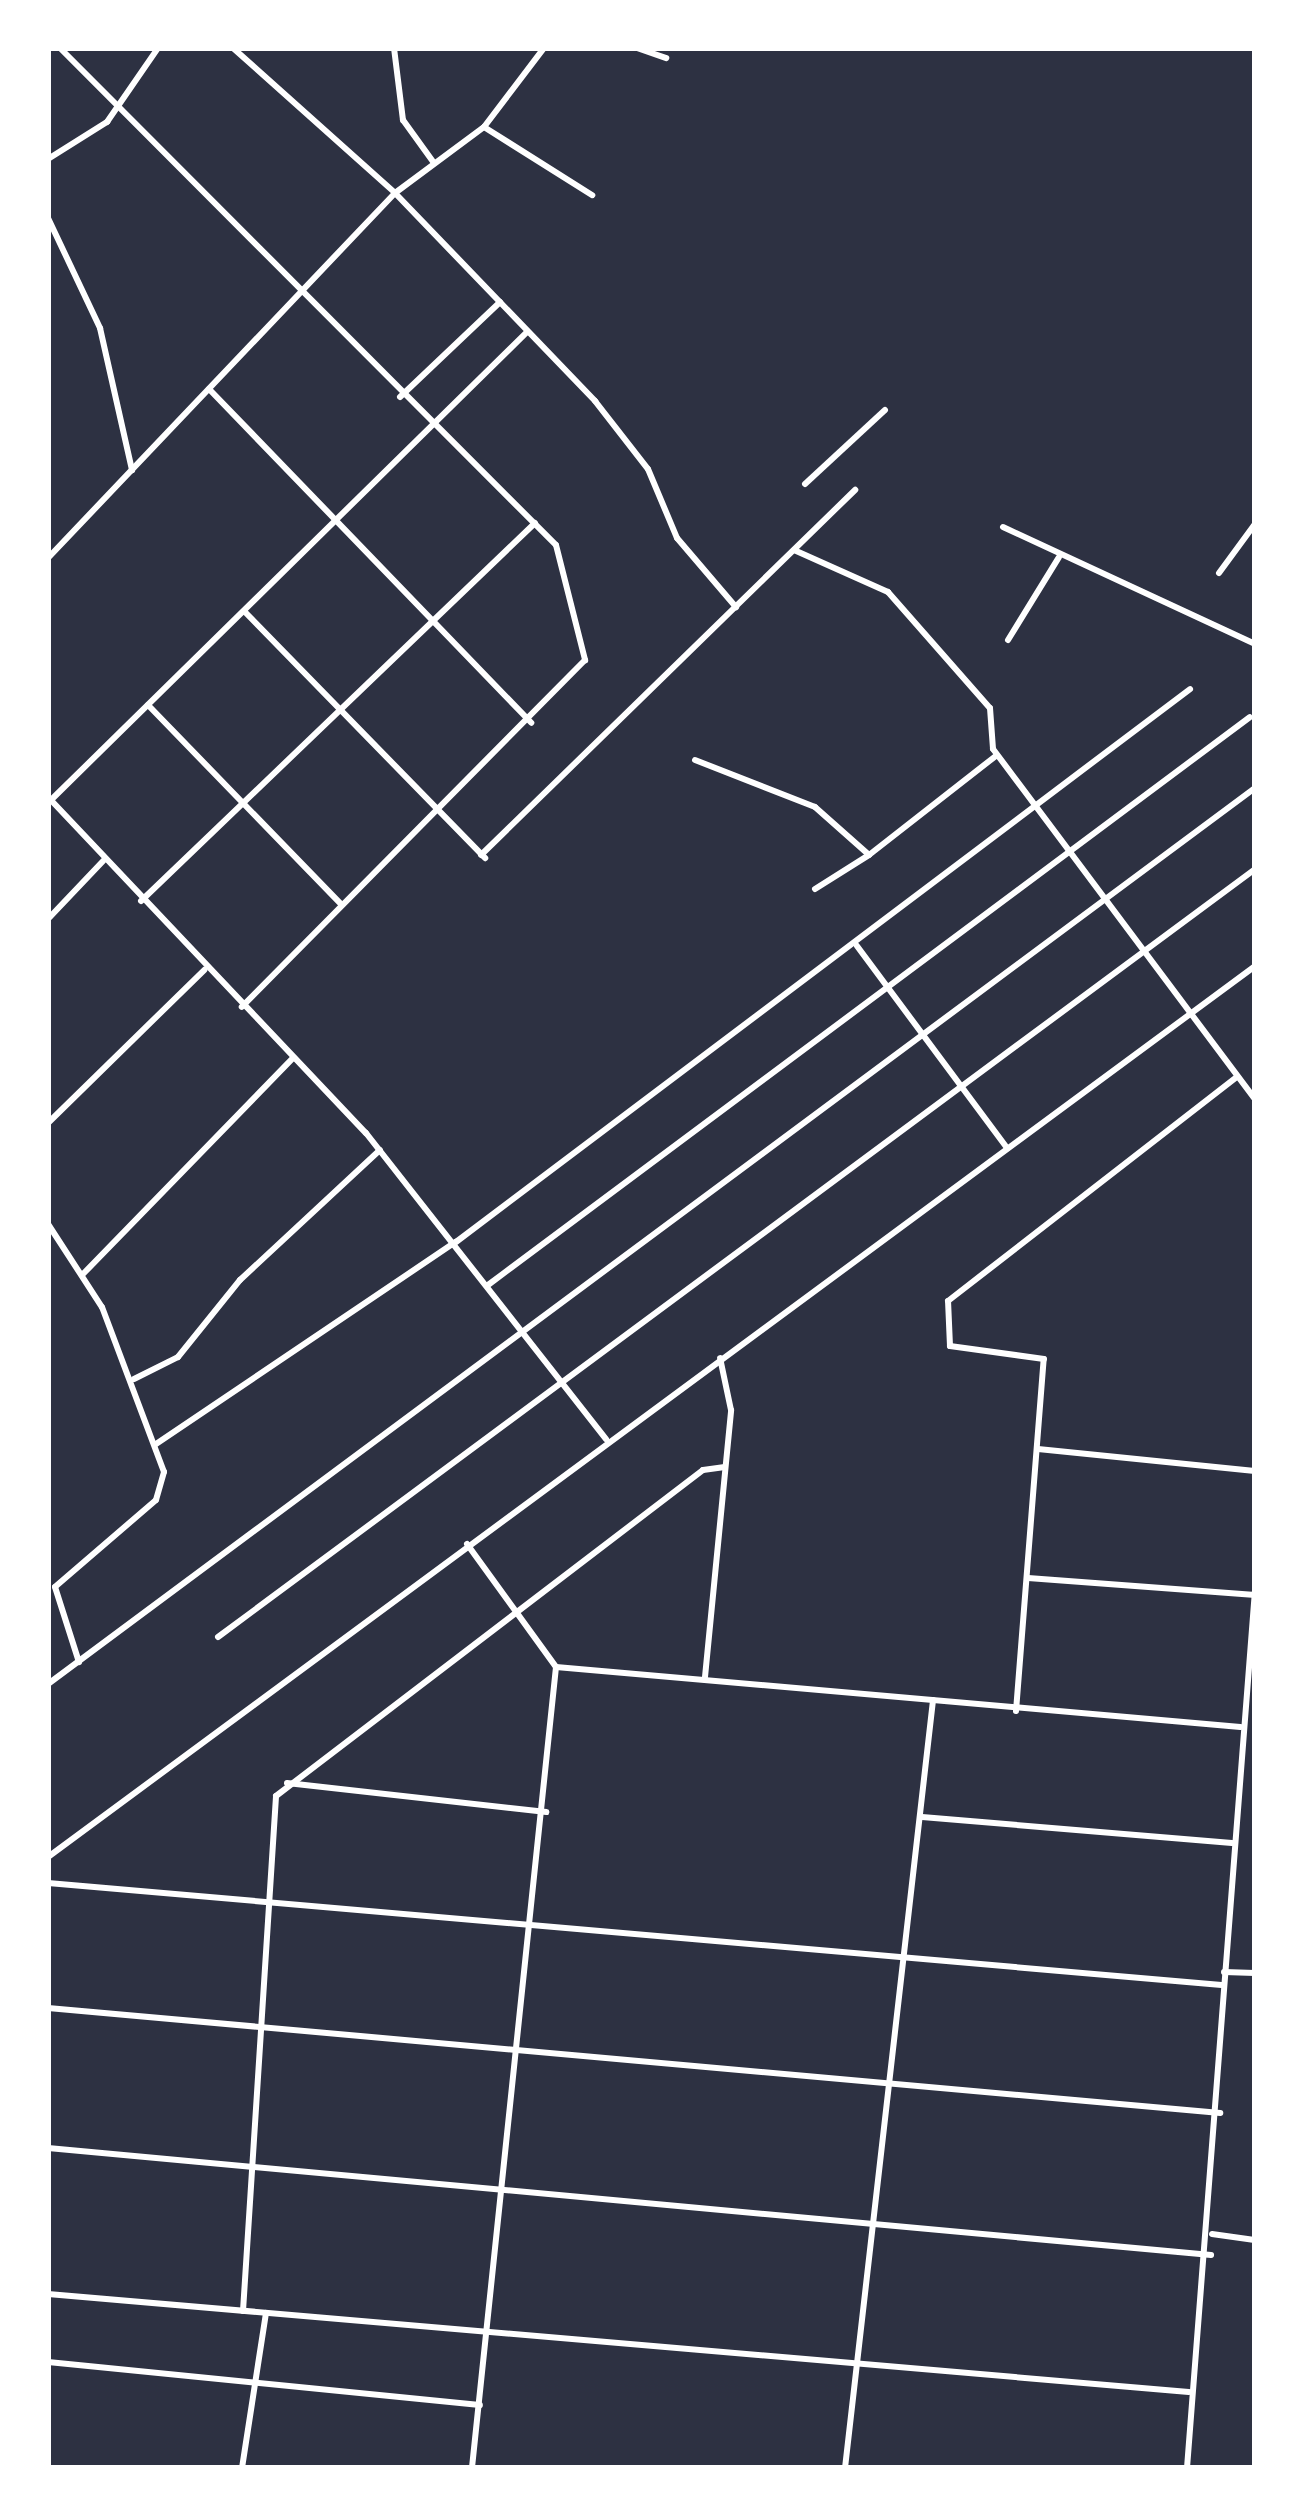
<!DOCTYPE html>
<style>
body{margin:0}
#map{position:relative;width:1303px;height:2516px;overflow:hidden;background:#2d3142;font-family:"DejaVu Sans",sans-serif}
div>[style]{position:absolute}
.minor>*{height:6px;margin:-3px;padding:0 3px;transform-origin:3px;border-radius:3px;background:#fff}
span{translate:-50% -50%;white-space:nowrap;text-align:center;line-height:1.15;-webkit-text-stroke:12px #fff;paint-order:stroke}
.frame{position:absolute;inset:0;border:51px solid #fff;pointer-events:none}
</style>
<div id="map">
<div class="minor">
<i style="left:60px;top:48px;width:702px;rotate:45.06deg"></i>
<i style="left:556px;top:545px;width:119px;rotate:75.8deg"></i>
<i style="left:585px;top:660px;width:488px;rotate:134.7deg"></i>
<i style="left:233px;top:48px;width:217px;rotate:41.8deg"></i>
<i style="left:395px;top:193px;width:289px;rotate:46.1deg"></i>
<i style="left:595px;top:401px;width:86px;rotate:52.1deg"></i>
<i style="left:648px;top:469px;width:75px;rotate:67.2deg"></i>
<i style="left:677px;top:538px;width:91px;rotate:49.5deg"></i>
<i style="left:394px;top:48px;width:73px;rotate:82.9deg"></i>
<i style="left:403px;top:120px;width:53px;rotate:54.2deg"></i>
<i style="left:637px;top:48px;width:31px;rotate:19deg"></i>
<i style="left:484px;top:127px;width:128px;rotate:32.2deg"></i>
<i style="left:48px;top:159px;width:70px;rotate:-32.1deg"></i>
<i style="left:107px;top:122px;width:90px;rotate:-55.4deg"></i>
<i style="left:48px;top:218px;width:122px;rotate:64.7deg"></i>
<i style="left:100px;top:328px;width:146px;rotate:77.3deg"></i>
<i style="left:209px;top:389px;width:464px;rotate:46deg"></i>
<i style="left:400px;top:397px;width:138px;rotate:-43.5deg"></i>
<i style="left:805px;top:484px;width:109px;rotate:-42.8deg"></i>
<i style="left:1003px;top:527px;width:278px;rotate:24.9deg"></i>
<i style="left:794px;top:550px;width:103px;rotate:24.1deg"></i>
<i style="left:888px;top:592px;width:154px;rotate:48.7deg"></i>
<i style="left:990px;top:708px;width:41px;rotate:85.8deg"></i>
<i style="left:993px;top:749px;width:437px;rotate:53.2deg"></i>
<i style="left:48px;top:558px;width:504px;rotate:-46.45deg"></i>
<i style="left:395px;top:193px;width:111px;rotate:-36.6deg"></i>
<i style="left:484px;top:127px;width:99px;rotate:-52.8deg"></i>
<i style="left:1219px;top:573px;width:61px;rotate:-53.7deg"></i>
<i style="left:245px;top:612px;width:344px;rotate:45.7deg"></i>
<i style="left:1008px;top:640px;width:97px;rotate:-58.4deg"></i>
<i style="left:148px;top:705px;width:276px;rotate:45.9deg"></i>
<i style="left:695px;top:760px;width:129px;rotate:21.4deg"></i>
<i style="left:815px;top:807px;width:72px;rotate:41.6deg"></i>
<i style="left:869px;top:855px;width:162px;rotate:-38deg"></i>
<i style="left:48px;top:797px;width:463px;rotate:46.6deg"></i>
<i style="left:366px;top:1133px;width:389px;rotate:51.9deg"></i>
<i style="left:51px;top:800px;width:668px;rotate:-44.51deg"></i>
<i style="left:481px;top:855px;width:523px;rotate:-44.3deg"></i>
<i style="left:815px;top:889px;width:64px;rotate:-32.2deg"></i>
<i style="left:141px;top:901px;width:546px;rotate:-43.81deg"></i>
<i style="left:48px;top:919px;width:80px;rotate:-46.5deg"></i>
<i style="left:857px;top:946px;width:252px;rotate:53.4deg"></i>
<i style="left:48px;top:1123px;width:219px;rotate:-44.4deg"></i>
<i style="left:48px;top:1224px;width:99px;rotate:57deg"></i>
<i style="left:102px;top:1307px;width:176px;rotate:69.4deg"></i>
<i style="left:164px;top:1472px;width:29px;rotate:106deg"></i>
<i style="left:156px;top:1500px;width:133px;rotate:139.3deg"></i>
<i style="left:55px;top:1587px;width:79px;rotate:72.3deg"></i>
<i style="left:83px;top:1274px;width:301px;rotate:-45.8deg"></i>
<i style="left:488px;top:1285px;width:950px;rotate:-36.7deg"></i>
<i style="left:134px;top:1379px;width:49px;rotate:-26.6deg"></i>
<i style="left:178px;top:1357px;width:99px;rotate:-51.2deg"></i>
<i style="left:240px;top:1280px;width:191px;rotate:-42.9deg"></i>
<i style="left:156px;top:1444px;width:362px;rotate:-34deg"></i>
<i style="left:456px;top:1242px;width:919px;rotate:-36.99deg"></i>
<i style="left:1038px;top:1449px;width:218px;rotate:5.8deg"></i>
<i style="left:467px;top:1544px;width:152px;rotate:54.1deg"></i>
<i style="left:556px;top:1667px;width:805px;rotate:95.99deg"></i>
<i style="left:1028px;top:1578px;width:228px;rotate:4.3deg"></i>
<i style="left:218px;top:1637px;width:1290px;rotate:-36.52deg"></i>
<i style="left:556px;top:1667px;width:687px;rotate:5.01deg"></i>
<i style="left:705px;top:1677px;width:268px;rotate:-84.4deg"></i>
<i style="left:731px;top:1410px;width:53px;rotate:-101.9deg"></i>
<i style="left:48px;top:1684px;width:1503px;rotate:-36.59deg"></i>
<i style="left:1016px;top:1711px;width:353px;rotate:-85.5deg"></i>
<i style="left:1044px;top:1359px;width:95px;rotate:-172.1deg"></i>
<i style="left:950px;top:1346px;width:45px;rotate:-92.5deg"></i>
<i style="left:948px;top:1301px;width:366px;rotate:-37.8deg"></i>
<i style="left:287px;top:1783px;width:261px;rotate:6.4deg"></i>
<i style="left:922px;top:1817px;width:311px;rotate:4.8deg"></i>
<i style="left:48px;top:1857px;width:1500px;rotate:-36.43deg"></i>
<i style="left:48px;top:1883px;width:1178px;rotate:4.97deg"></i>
<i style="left:1224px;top:1972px;width:31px;rotate:2deg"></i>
<i style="left:48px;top:2008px;width:1177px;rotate:5.12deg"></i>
<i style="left:48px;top:2148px;width:1168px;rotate:5.26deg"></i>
<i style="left:1212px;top:2234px;width:43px;rotate:7.9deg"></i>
<i style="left:48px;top:2294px;width:1145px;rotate:4.91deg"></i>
<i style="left:243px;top:2311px;width:516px;rotate:-86.33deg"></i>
<i style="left:276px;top:1796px;width:537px;rotate:-37.36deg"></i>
<i style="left:703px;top:1470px;width:22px;rotate:-8deg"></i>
<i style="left:48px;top:2362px;width:434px;rotate:5.7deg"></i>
<i style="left:242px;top:2468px;width:157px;rotate:-81.2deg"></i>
<i style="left:845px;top:2468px;width:773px;rotate:-83.46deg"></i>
<i style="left:1187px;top:2468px;width:880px;rotate:-85.57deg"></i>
</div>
<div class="frame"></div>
</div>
